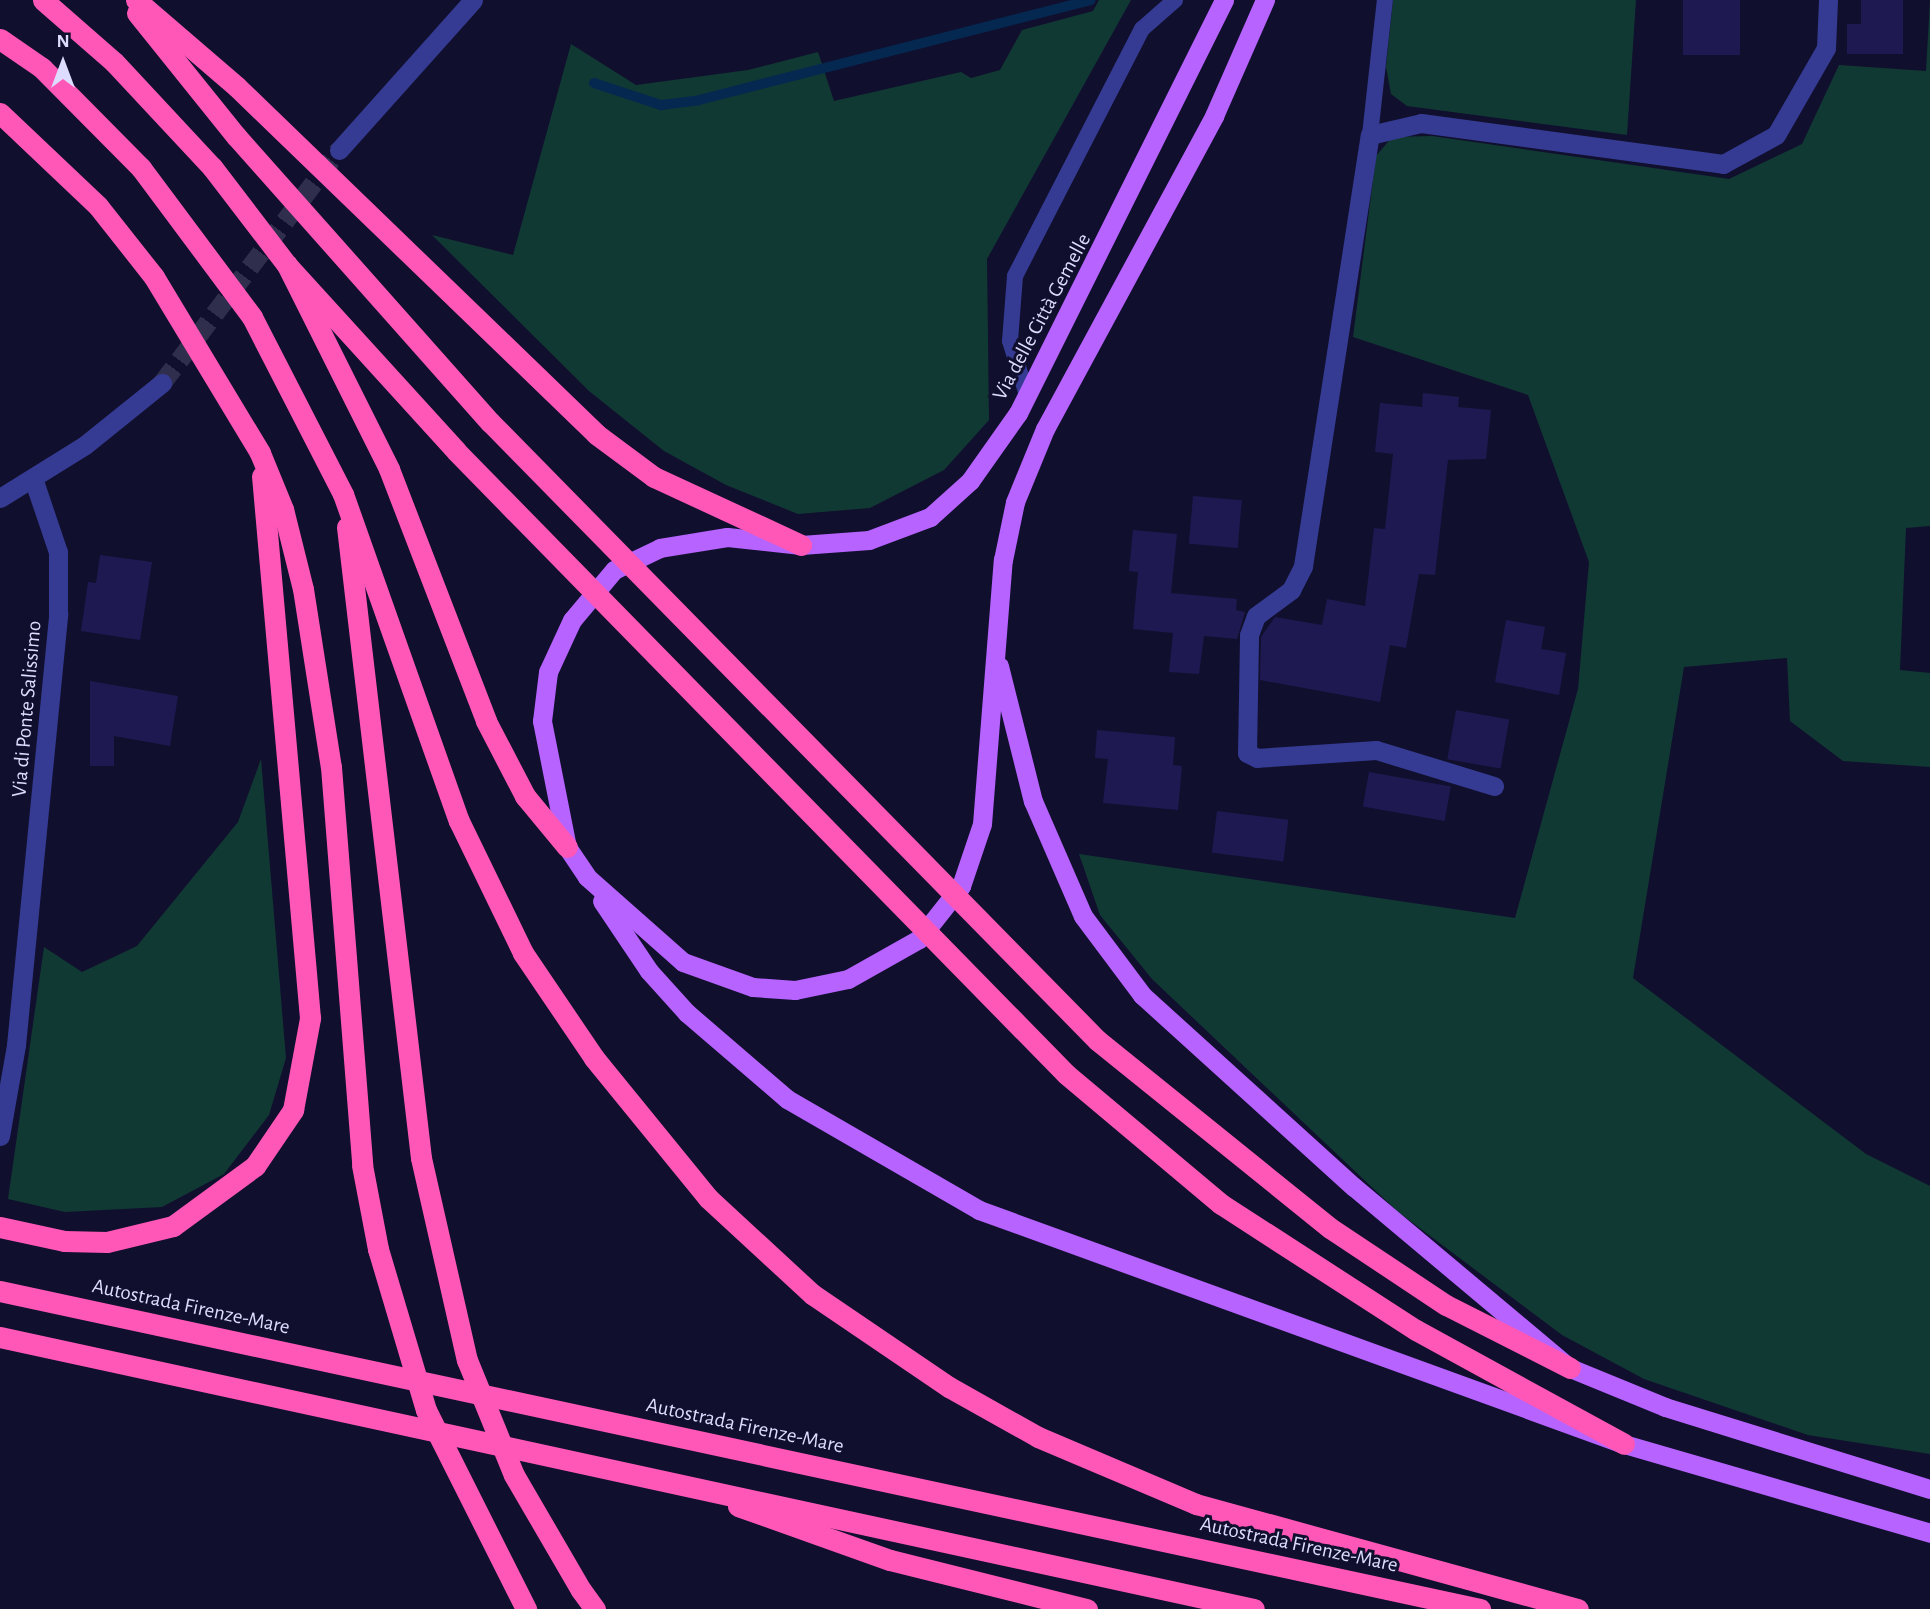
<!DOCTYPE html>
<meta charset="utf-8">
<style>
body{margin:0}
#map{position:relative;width:1930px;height:1609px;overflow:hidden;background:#110f2e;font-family:"Alegreya Sans",sans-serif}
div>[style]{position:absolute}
.green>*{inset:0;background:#113934}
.stream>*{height:10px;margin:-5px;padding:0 5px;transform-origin:5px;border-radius:5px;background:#052851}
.building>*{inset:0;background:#1f1951;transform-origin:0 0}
.minor-tunnel>*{height:19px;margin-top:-9.5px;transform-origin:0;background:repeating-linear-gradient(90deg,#302e4d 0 19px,transparent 0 29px)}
.service>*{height:16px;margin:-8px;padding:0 8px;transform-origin:8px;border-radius:8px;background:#353b92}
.minor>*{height:19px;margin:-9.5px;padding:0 9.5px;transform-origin:9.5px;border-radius:9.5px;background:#353b92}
.primary>*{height:19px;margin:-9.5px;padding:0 9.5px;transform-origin:9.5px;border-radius:9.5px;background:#b663ff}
.motorway>*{height:21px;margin:-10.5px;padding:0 10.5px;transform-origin:10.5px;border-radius:10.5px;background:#ff57b7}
.motorway-bridge>*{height:21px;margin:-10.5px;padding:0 10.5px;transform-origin:10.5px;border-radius:10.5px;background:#ff57b7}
span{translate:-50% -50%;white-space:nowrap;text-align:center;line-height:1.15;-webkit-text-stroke:6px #110f2e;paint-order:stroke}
.street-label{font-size:21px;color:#dddcff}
.north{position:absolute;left:28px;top:28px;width:70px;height:70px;-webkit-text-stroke:5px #110f2e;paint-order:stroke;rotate:0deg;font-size:19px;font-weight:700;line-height:28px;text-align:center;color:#dddcff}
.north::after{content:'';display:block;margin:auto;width:24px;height:32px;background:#dddcff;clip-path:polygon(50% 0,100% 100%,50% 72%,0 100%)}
</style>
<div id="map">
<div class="green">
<i style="clip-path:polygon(1099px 0,1131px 0,987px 259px,989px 420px,944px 470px,870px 508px,798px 514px,726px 485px,664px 451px,589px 391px,432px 235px,513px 255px,571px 44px,636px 85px,748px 70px,818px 52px,834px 101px,961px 72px,971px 78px,1000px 70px,1022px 30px,1093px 11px)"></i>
<i style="clip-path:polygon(1393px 0,1636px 0,1627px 135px,1407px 106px,1391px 94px,1386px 67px)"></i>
<i style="clip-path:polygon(1930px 0,1930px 526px,1906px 528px,1900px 670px,1930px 673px,1930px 767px,1843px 761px,1790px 721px,1787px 658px,1684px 667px,1633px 978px,1866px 1154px,1930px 1186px,1930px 1454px,1808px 1435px,1644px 1379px,1562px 1335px,1397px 1211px,1152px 979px,1100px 915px,1079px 854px,1515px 918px,1578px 689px,1589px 562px,1528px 395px,1353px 337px,1376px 156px,1392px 137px,1432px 136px,1729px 179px,1802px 144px,1839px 65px,1926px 71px)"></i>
<i style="clip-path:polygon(261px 759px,286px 1058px,269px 1115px,224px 1174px,162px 1207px,65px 1212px,8px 1199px,44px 947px,82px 972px,137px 946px,238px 822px)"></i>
</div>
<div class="stream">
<i style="left:594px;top:83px;width:71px;rotate:18.2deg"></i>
<i style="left:661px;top:105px;width:38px;rotate:-7deg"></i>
<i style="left:699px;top:100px;width:404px;rotate:-14.3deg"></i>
</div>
<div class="building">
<i style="left:1683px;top:0;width:57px;height:55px"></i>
<i style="clip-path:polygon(1861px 0,1903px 0,1903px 54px,1847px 54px,1847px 24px,1861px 24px)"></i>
<i style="clip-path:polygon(1423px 393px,1459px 397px,1458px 407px,1491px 410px,1486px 459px,1448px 460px,1435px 575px,1419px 574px,1406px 648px,1390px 645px,1380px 702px,1260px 680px,1261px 637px,1275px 617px,1322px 625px,1327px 599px,1365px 606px,1374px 528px,1385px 529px,1393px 454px,1375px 452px,1380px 403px,1422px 407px)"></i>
<i style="left:1193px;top:496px;width:49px;height:48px;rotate:5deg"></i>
<i style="clip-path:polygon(1133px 530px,1177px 534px,1171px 593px,1237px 599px,1236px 610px,1245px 612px,1237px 639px,1204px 636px,1199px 674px,1169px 672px,1173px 633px,1133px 629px,1138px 572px,1129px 571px)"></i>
<i style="clip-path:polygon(100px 555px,152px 562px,140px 640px,81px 631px,88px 582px,96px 583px)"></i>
<i style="clip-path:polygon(1506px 620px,1545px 627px,1541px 649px,1566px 653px,1559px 695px,1495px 682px)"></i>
<i style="clip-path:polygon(90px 681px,178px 696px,170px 746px,114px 736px,114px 766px,90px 766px)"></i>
<i style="left:1456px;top:710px;width:54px;height:50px;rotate:10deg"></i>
<i style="clip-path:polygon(1097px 730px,1175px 737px,1173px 765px,1182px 766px,1178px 810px,1103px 803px,1108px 759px,1095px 758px)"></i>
<i style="left:1369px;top:772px;width:83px;height:35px;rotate:10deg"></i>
<i style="left:1217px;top:811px;width:72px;height:42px;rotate:7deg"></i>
</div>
<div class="minor-tunnel">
<i style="left:162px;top:383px;width:293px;rotate:-52.8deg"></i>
</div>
<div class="service">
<i style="left:1370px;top:135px;width:136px;rotate:-83.7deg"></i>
<i style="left:1027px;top:395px;width:57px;rotate:-107.5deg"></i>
<i style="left:1010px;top:341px;width:65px;rotate:-85.6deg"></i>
<i style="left:1015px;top:276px;width:278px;rotate:-62.8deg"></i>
<i style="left:1142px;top:29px;width:44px;rotate:-41.3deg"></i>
</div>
<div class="minor">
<i style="left:339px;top:150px;width:201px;rotate:-48.2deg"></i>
<i style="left:0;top:498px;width:100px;rotate:-31.9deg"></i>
<i style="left:85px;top:445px;width:99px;rotate:-38.8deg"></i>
<i style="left:1494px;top:786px;width:123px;rotate:-163deg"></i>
<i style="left:1376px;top:750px;width:119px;rotate:176.2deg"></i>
<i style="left:1257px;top:758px;width:11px;rotate:-153deg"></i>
<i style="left:1247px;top:753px;width:118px;rotate:-89deg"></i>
<i style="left:1249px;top:635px;width:20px;rotate:-70deg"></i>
<i style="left:1256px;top:616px;width:44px;rotate:-36.6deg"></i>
<i style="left:1291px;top:590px;width:27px;rotate:-63deg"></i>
<i style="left:1303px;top:566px;width:436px;rotate:-81.2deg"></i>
<i style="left:1370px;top:135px;width:52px;rotate:-13.2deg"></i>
<i style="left:1421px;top:123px;width:305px;rotate:7.7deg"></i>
<i style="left:1723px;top:164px;width:60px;rotate:-28.7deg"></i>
<i style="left:1776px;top:135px;width:100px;rotate:-60.1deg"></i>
<i style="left:1826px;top:48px;width:48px;rotate:-87.6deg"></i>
<i style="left:0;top:1136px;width:92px;rotate:-80deg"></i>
<i style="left:16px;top:1045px;width:434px;rotate:-84.4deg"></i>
<i style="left:58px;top:613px;width:61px;rotate:-90deg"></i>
<i style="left:58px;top:552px;width:78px;rotate:-108.7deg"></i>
</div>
<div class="primary">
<i style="left:1224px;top:0;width:462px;rotate:116.5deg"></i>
<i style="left:1018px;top:413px;width:83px;rotate:125.2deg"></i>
<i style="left:970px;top:481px;width:54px;rotate:138deg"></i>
<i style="left:930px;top:517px;width:65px;rotate:159.3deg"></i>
<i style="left:869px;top:540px;width:68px;rotate:175.8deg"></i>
<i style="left:801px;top:545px;width:74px;rotate:-173.8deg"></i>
<i style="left:727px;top:537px;width:68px;rotate:170.7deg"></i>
<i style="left:660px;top:548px;width:51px;rotate:154.4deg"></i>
<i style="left:614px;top:570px;width:65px;rotate:130deg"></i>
<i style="left:572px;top:620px;width:57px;rotate:114.8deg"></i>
<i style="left:548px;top:672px;width:49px;rotate:97deg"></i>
<i style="left:542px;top:721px;width:128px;rotate:78.8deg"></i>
<i style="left:567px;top:847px;width:36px;rotate:56deg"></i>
<i style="left:587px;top:877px;width:128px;rotate:41.5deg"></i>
<i style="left:683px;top:962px;width:74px;rotate:19.7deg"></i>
<i style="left:753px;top:987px;width:42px;rotate:4.1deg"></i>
<i style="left:795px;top:990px;width:54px;rotate:-11.7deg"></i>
<i style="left:848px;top:979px;width:81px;rotate:-29.4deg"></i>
<i style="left:919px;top:939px;width:68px;rotate:-51.6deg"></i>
<i style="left:961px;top:886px;width:65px;rotate:-71.3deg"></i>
<i style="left:982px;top:824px;width:265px;rotate:-85.5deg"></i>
<i style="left:1003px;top:560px;width:59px;rotate:-78.3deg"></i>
<i style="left:1015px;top:502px;width:79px;rotate:-67.7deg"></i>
<i style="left:1045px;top:429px;width:356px;rotate:-61.6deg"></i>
<i style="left:1214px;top:116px;width:127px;rotate:-66.3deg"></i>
<i style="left:999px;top:666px;width:139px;rotate:75.9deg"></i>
<i style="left:1033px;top:801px;width:125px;rotate:66.5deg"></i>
<i style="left:1083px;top:916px;width:99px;rotate:53.2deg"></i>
<i style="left:1142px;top:995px;width:286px;rotate:42.2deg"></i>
<i style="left:1354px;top:1187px;width:282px;rotate:40deg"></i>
<i style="left:1570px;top:1368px;width:103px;rotate:22.3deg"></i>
<i style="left:1665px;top:1407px;width:277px;rotate:17.2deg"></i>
<i style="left:602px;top:901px;width:84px;rotate:56.1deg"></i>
<i style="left:649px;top:971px;width:57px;rotate:47.9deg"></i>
<i style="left:687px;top:1013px;width:132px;rotate:40.7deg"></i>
<i style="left:787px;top:1099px;width:222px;rotate:30deg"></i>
<i style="left:979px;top:1210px;width:686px;rotate:19.94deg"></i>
<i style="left:1624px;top:1444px;width:319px;rotate:16.2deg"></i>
</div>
<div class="motorway">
<i style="left:43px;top:0;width:94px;rotate:41.1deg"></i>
<i style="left:114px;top:62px;width:144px;rotate:47deg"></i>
<i style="left:212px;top:167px;width:123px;rotate:52.6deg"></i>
<i style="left:287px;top:265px;width:251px;rotate:47.7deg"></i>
<i style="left:136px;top:0;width:133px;rotate:40.7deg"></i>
<i style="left:237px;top:87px;width:499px;rotate:44deg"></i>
<i style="left:596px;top:434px;width:72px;rotate:36.6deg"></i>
<i style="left:654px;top:477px;width:162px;rotate:24.8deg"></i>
<i style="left:137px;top:13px;width:158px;rotate:51.2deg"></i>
<i style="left:236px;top:136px;width:383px;rotate:48.4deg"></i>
<i style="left:0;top:39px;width:51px;rotate:34.6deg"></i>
<i style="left:42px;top:68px;width:141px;rotate:45.3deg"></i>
<i style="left:141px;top:168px;width:186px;rotate:53.3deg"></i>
<i style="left:252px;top:317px;width:199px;rotate:62.8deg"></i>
<i style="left:343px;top:494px;width:347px;rotate:70.5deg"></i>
<i style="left:459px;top:821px;width:147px;rotate:64.1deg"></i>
<i style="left:523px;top:953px;width:127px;rotate:55.9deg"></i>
<i style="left:594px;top:1058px;width:181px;rotate:50.8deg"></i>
<i style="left:708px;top:1198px;width:142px;rotate:42.7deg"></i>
<i style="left:812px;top:1294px;width:166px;rotate:34.2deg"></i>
<i style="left:949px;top:1387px;width:102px;rotate:29.3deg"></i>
<i style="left:1038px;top:1437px;width:172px;rotate:23deg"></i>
<i style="left:1196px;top:1504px;width:396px;rotate:15.4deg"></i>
<i style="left:0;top:113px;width:135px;rotate:43.5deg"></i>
<i style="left:98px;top:206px;width:90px;rotate:51.7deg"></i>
<i style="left:154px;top:277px;width:205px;rotate:58.9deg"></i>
<i style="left:260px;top:453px;width:61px;rotate:67.7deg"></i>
<i style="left:283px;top:509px;width:82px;rotate:76deg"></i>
<i style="left:303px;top:589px;width:180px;rotate:81.1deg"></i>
<i style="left:331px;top:767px;width:399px;rotate:85.5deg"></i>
<i style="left:287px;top:265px;width:228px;rotate:63.4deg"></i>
<i style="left:389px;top:469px;width:270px;rotate:68.9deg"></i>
<i style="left:486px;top:721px;width:85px;rotate:62.5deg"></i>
<i style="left:525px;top:796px;width:66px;rotate:50.5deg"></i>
<i style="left:347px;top:527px;width:635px;rotate:83.31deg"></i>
<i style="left:1097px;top:1040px;width:299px;rotate:38.9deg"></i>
<i style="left:1330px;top:1228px;width:139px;rotate:33.6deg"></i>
<i style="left:1446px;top:1305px;width:139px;rotate:26.9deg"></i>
<i style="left:1066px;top:1074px;width:202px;rotate:40deg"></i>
<i style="left:1221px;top:1204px;width:232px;rotate:32.9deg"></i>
<i style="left:1416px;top:1330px;width:237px;rotate:28.7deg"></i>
<i style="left:0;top:1227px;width:66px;rotate:12.3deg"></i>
<i style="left:64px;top:1241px;width:43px;rotate:1.3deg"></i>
<i style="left:107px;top:1242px;width:68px;rotate:-13.6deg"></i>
<i style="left:173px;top:1226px;width:102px;rotate:-36.2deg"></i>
<i style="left:255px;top:1166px;width:68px;rotate:-55.8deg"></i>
<i style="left:293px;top:1110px;width:94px;rotate:-79.5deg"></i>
<i style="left:310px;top:1018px;width:544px;rotate:-95.06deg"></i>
<i style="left:0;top:1291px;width:1514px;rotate:12.13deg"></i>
<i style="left:0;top:1337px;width:1283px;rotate:12.24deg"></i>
<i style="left:738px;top:1506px;width:161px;rotate:19.6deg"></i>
<i style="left:890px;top:1560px;width:203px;rotate:14deg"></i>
<i style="left:581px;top:1590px;width:24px;rotate:54deg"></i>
</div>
<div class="motorway-bridge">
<i style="left:490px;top:422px;width:866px;rotate:45.51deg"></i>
<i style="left:456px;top:451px;width:872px;rotate:45.6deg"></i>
<i style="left:421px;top:1158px;width:207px;rotate:77.2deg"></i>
<i style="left:467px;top:1360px;width:124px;rotate:67.8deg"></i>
<i style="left:514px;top:1475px;width:133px;rotate:59.8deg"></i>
<i style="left:362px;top:1165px;width:86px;rotate:79.2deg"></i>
<i style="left:378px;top:1249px;width:168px;rotate:73.4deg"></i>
<i style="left:426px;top:1410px;width:223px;rotate:63.3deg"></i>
</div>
<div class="street-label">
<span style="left:1042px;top:317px;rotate:-62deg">Via delle Città Gemelle</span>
<span style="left:27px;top:709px;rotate:-85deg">Via di Ponte Salissimo</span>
<span style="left:191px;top:1307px;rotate:12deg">Autostrada Firenze-Mare</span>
<span style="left:745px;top:1426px;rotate:12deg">Autostrada Firenze-Mare</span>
<span style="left:1299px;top:1545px;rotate:12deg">Autostrada Firenze-Mare</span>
</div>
<div class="north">N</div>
</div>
